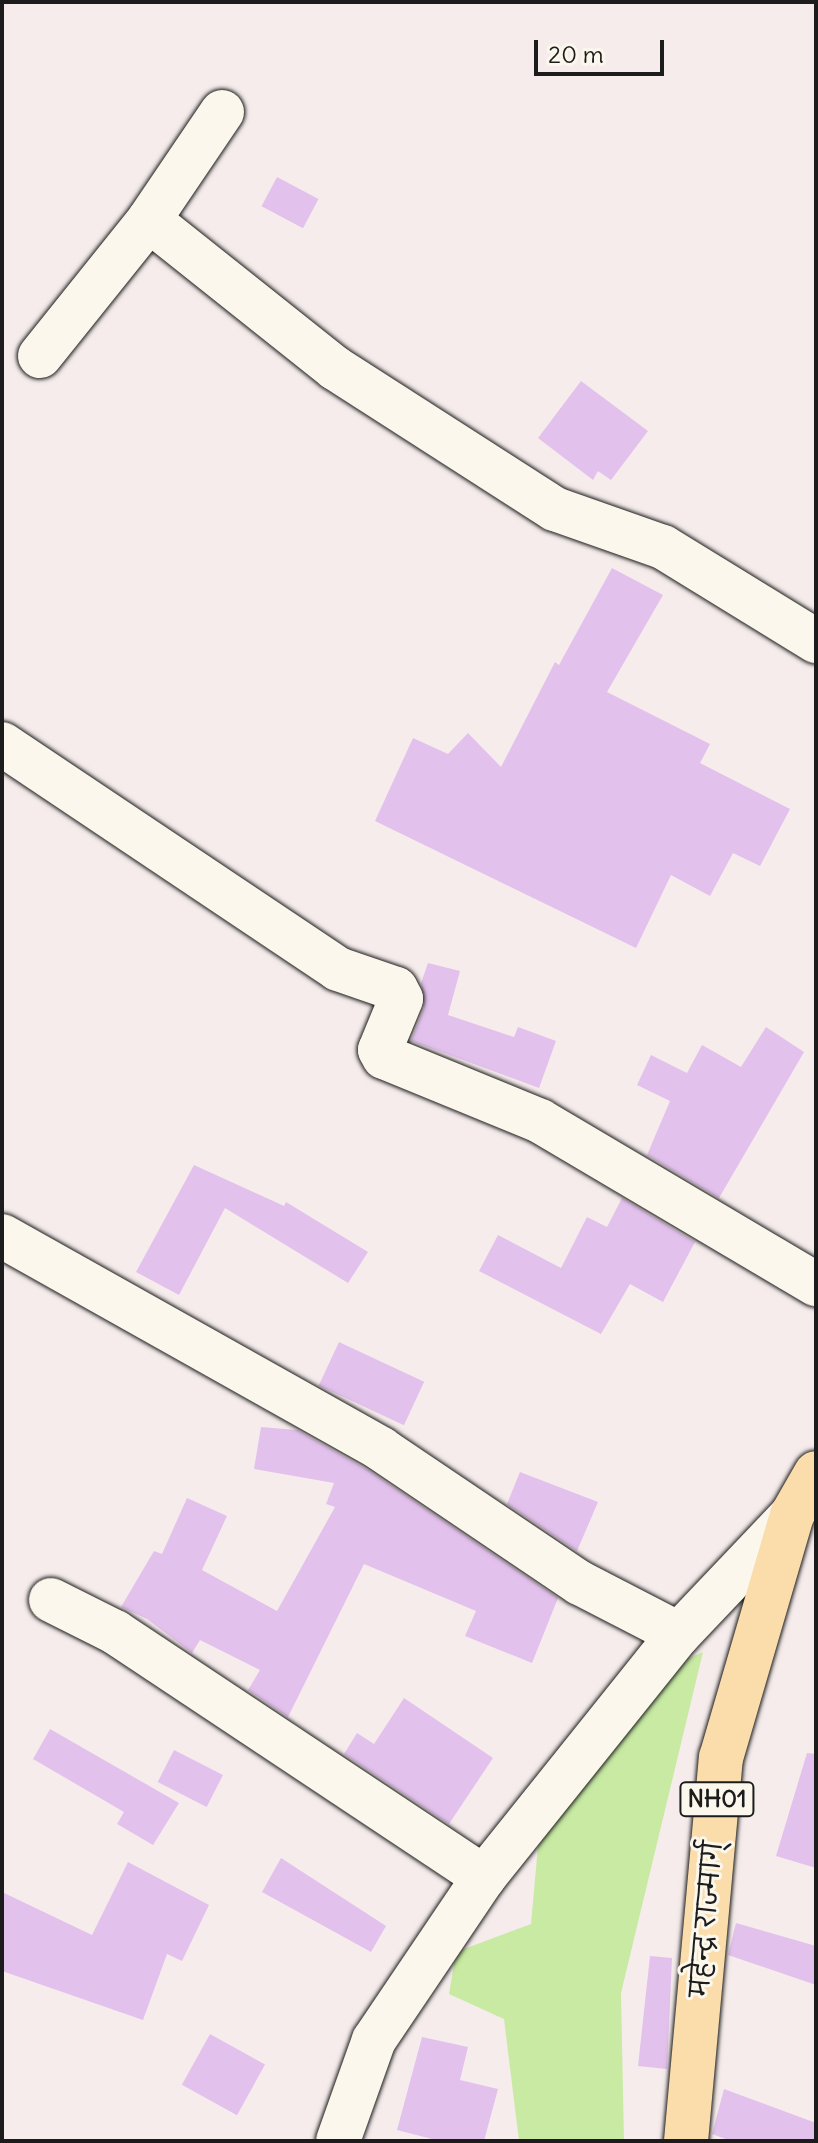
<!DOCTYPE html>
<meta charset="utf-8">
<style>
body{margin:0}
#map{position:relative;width:818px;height:2143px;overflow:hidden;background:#f6ecec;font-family:Delius,"Playpen Sans Deva",sans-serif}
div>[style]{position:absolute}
.green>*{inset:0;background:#c8eaa3}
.building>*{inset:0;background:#e3c1ed;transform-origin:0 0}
.roads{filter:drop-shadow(0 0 2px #1c1c1c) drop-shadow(0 0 2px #1c1c1c)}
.street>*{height:44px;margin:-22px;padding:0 22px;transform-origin:22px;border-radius:22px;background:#fbf7ec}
.secondary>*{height:44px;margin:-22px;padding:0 22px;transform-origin:22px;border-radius:22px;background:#fbf7ec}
.highway>*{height:44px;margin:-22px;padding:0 22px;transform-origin:22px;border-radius:22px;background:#faddab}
span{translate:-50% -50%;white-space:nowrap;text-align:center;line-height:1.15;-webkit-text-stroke:6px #fbf7ec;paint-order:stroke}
.shield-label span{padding:2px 6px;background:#fbf7ec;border:2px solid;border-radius:6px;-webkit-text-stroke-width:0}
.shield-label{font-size:24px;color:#1c1c1c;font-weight:700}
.street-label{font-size:26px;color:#1c1c1c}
.frame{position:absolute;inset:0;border:4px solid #1c1c1c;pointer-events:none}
.scale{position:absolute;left:534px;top:40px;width:130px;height:36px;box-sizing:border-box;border:4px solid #1c1c1c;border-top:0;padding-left:10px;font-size:24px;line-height:28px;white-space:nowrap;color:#1c1c1c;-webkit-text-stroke:6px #fbf7ec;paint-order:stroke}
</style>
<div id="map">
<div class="green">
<i style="clip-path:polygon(703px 1652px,621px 1993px,624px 2141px,519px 2141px,504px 2019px,449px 1994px,456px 1952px,531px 1924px,538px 1846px,664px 1669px)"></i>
</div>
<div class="building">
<i style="left:277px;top:177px;width:47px;height:33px;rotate:28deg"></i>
<i style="clip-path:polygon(581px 381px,648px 431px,611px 480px,598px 471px,593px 480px,538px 438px)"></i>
<i style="clip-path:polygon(612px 568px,663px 595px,607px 692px,710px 744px,700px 763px,790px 809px,760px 866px,733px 853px,710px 896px,671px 875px,636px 948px,375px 821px,413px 738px,448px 754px,468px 733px,501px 767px,555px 662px,559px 665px)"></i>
<i style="clip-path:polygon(428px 963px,460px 971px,448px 1015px,514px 1037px,518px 1027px,556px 1041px,539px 1088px,411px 1041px,424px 1008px,421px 983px)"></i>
<i style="clip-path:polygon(766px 1027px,804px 1052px,719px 1198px,647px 1155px,670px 1101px,637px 1085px,651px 1055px,687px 1073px,702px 1045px,741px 1067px)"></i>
<i style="clip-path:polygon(194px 1165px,284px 1206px,286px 1202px,368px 1252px,348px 1283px,225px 1208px,179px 1295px,136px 1272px)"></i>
<i style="clip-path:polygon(622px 1198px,695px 1242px,663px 1302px,630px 1284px,601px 1334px,479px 1271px,498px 1235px,561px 1268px,587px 1217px,607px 1227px)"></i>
<i style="left:339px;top:1342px;width:94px;height:48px;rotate:25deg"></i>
<i style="clip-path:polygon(261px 1427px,297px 1430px,368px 1470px,558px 1598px,532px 1663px,465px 1636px,476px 1611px,364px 1564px,288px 1717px,248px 1690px,260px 1670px,200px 1640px,192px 1653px,147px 1619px,121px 1607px,154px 1551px,162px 1554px,187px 1498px,227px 1516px,202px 1570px,277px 1611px,335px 1507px,326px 1504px,334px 1483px,254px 1469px)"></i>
<i style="clip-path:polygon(520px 1472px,598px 1502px,577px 1551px,507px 1504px)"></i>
<i style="clip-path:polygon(404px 1698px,493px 1758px,449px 1824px,344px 1754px,357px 1733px,374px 1744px)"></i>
<i style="clip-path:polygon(50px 1729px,179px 1803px,153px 1845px,117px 1824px,124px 1812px,33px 1759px)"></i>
<i style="left:174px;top:1750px;width:55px;height:36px;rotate:27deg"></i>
<i style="clip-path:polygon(807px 1753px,816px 1754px,816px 1868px,776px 1856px)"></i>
<i style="clip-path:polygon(281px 1858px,386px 1926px,371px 1952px,262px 1892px)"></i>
<i style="clip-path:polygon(128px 1862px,209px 1905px,182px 1961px,167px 1954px,143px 2020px,2px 1971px,2px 1892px,92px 1935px)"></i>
<i style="clip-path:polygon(736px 1923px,816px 1946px,816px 1985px,728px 1955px)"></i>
<i style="clip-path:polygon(650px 1956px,672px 1958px,667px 2069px,638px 2066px)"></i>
<i style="left:210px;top:2034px;width:63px;height:58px;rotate:29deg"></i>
<i style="clip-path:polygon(422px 2037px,468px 2047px,460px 2080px,498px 2089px,484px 2141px,440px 2141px,397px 2130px)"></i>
<i style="clip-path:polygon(724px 2089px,816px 2123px,816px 2141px,731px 2141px,712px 2134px)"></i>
</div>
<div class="roads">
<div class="street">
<i style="left:222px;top:112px;width:130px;rotate:124.1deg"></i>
<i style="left:149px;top:220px;width:238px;rotate:38.5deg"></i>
<i style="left:335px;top:368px;width:261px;rotate:32.7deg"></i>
<i style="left:555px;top:509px;width:114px;rotate:19.4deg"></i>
<i style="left:663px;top:547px;width:180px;rotate:31.6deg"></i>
<i style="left:40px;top:356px;width:174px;rotate:-51.3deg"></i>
<i style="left:2px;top:744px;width:404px;rotate:33.8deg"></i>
<i style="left:338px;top:969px;width:61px;rotate:19deg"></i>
<i style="left:396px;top:989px;width:11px;rotate:63deg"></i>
<i style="left:401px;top:999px;width:55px;rotate:112.4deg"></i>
<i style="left:380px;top:1050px;width:8px;rotate:60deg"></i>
<i style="left:384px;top:1057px;width:169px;rotate:22.3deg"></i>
<i style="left:540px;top:1121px;width:321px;rotate:30.6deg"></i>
<i style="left:2px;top:1236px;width:435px;rotate:29.3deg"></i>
<i style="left:381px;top:1449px;width:240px;rotate:34deg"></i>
<i style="left:580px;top:1583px;width:111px;rotate:27.3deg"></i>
<i style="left:51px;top:1600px;width:72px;rotate:26.6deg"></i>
<i style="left:115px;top:1632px;width:443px;rotate:33.6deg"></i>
</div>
<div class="secondary">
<i style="left:338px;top:2141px;width:107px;rotate:-70.4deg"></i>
<i style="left:374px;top:2040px;width:197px;rotate:-56deg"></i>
<i style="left:484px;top:1877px;width:312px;rotate:-51.3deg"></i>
<i style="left:679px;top:1634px;width:164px;rotate:-46.5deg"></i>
</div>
<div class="highway">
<i style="left:686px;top:2141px;width:385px;rotate:-84.8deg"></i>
<i style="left:721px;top:1758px;width:253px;rotate:-73.7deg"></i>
<i style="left:792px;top:1515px;width:48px;rotate:-60.3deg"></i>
</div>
</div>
<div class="shield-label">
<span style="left:717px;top:1799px">NH01</span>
</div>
<div class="street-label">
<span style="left:706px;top:1919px;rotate:-85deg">महेन्द्र राज्मार्ग्</span>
</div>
<div class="frame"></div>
<div class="scale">20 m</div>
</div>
